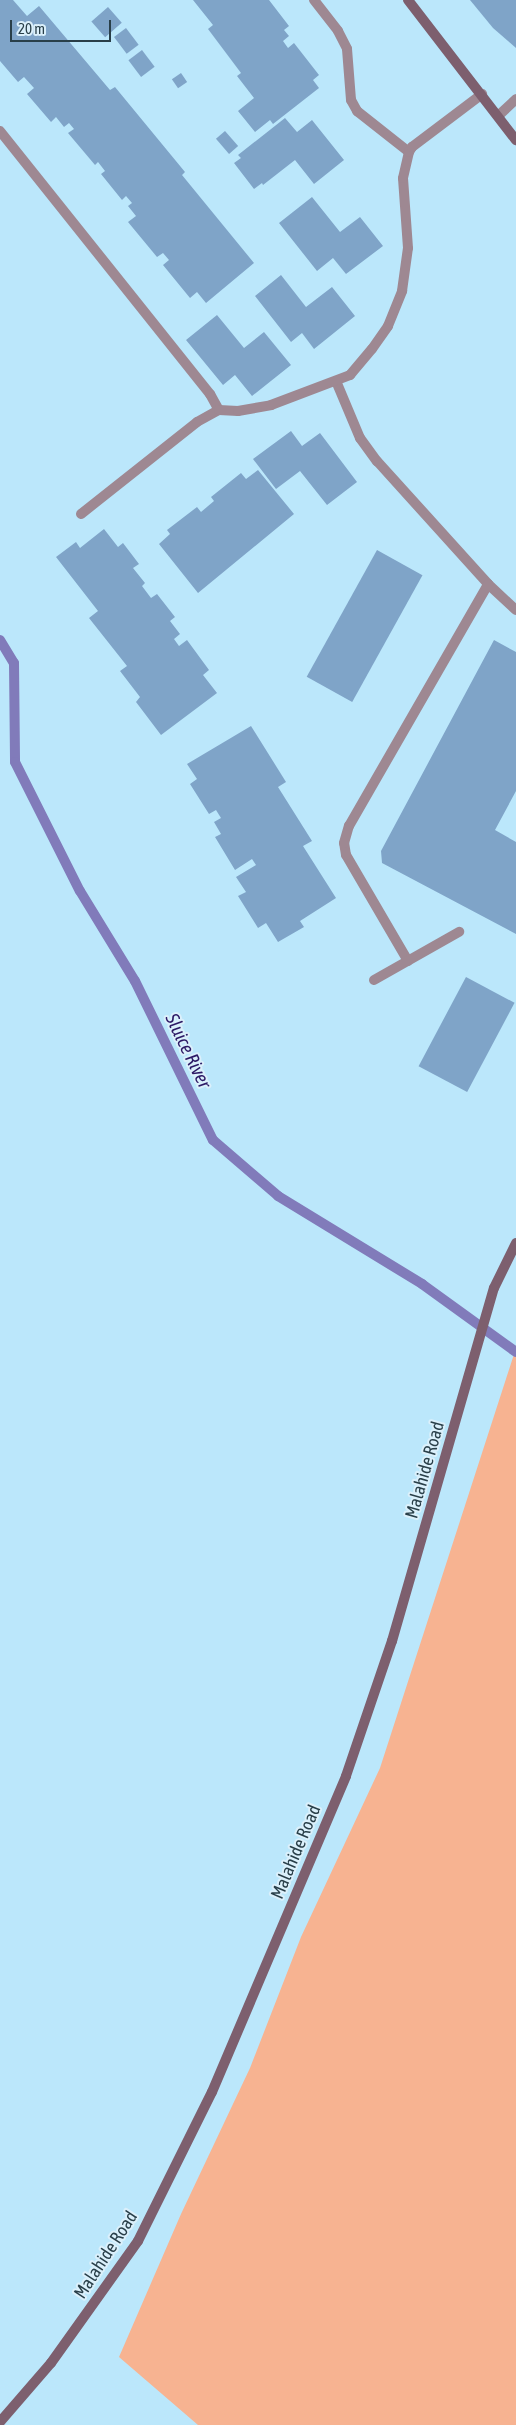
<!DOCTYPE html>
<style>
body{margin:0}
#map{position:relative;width:516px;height:2425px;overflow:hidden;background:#bbe7fb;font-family:"Asap Condensed",sans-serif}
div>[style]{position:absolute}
.green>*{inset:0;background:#f7b391}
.stream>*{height:10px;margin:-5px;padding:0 5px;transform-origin:5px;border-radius:5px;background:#817bba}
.building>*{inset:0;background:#7fa4c8;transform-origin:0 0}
.street>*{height:10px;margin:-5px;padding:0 5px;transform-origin:5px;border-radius:5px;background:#9e8892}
.secondary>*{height:10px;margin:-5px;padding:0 5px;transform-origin:5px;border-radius:5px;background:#7d5f6e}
span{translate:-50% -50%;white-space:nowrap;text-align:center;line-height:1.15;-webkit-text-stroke:4px #dbf0fb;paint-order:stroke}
.street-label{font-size:18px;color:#293f49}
.water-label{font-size:19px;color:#2c1965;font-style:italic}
.scale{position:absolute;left:10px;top:20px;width:101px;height:22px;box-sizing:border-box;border:2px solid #293f49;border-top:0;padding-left:6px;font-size:15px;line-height:18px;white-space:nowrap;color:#293f49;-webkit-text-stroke:4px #dbf0fb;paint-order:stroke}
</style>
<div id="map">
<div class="green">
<i style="clip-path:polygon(516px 1348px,516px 2425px,198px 2425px,119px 2357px,181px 2214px,250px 2068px,301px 1937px,380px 1768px)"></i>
</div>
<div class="stream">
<i style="left:0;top:640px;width:27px;rotate:59deg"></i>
<i style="left:14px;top:663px;width:99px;rotate:89.4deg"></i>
<i style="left:15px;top:762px;width:144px;rotate:63.3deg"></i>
<i style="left:80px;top:891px;width:105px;rotate:58.6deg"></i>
<i style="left:135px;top:981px;width:177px;rotate:63.9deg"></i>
<i style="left:213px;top:1140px;width:86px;rotate:40.7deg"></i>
<i style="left:278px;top:1196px;width:169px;rotate:31.4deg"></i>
<i style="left:422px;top:1284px;width:116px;rotate:35.9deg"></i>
</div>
<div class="building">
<i style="clip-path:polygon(0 0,13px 0,27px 16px,39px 6px,110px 90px,115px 87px,185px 172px,182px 175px,254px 263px,206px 303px,197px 292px,190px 298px,163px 265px,169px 260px,163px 253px,157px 257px,128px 222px,136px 216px,128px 206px,132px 203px,126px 196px,122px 200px,101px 174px,105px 171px,98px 162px,95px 165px,68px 133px,74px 129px,69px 123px,64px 127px,56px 117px,51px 122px,27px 94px,34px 88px,24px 77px,18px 82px,0 61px)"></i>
<i style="clip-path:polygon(193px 0,269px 0,289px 26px,284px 30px,289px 36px,283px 41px,288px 48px,294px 43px,319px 75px,313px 80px,319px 88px,273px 124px,270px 120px,255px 132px,238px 111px,254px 98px,237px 76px,241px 73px,208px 29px,213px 25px)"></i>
<i style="clip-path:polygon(470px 0,516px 0,516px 48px,493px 28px)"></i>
<i style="left:108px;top:7px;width:21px;height:22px;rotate:49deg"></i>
<i style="left:126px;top:28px;width:21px;height:15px;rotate:53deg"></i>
<i style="left:142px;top:50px;width:21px;height:17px;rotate:53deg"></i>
<i style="left:181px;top:73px;width:11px;height:11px;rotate:56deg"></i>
<i style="clip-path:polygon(285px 118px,297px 132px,312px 120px,344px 160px,314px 184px,295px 160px,263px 185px,262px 183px,254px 189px,234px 163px,241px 158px,238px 155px)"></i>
<i style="left:225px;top:131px;width:20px;height:12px;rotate:49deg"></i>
<i style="clip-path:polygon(312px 197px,340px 232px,360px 217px,383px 246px,346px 274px,333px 258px,317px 271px,279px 223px)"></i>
<i style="clip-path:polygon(281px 275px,306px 307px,332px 287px,355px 316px,314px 349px,302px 333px,291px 342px,255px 296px)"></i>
<i style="clip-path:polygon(217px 315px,244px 348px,264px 332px,291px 365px,252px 396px,235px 375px,223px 385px,186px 340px)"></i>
<i style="clip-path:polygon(291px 431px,302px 446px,320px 433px,357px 482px,327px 505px,300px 471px,276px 489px,253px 459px)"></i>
<i style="clip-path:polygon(258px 470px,294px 514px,198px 593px,159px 544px,170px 534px,167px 530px,197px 507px,201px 512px,214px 501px,211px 497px,241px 473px,246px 479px)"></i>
<i style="clip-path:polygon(104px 529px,118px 547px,123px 543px,139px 564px,133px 568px,145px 583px,142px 586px,151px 598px,157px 594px,175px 617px,170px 621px,180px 634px,174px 639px,179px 646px,187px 640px,209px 670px,203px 675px,217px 693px,161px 735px,136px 702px,140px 697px,120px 671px,127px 666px,89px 618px,98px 611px,56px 557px,76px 542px,80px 548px)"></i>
<i style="left:377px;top:550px;width:52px;height:145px;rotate:29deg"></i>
<i style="clip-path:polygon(494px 640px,516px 652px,516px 791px,495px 830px,516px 842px,516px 934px,382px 863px,381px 851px)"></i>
<i style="clip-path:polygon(251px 726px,286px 782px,278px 787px,312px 841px,303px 846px,336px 898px,300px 921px,304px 927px,278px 942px,266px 923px,258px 928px,238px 896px,246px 892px,236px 877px,256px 865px,252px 859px,235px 870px,215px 837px,221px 834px,214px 822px,221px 818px,216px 810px,209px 814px,190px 784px,197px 779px,187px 764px)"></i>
<i style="left:466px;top:977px;width:55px;height:101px;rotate:28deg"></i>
</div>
<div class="street">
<i style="left:314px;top:0;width:39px;rotate:52deg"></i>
<i style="left:338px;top:31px;width:20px;rotate:63deg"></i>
<i style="left:347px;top:49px;width:51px;rotate:85.5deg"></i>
<i style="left:351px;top:100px;width:13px;rotate:61deg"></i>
<i style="left:357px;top:111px;width:66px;rotate:38.3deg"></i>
<i style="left:498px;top:116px;width:25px;rotate:-43deg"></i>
<i style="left:0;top:131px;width:337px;rotate:51.4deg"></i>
<i style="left:210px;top:394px;width:18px;rotate:61deg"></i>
<i style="left:336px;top:381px;width:62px;rotate:67.2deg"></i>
<i style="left:360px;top:438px;width:29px;rotate:54deg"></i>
<i style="left:377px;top:461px;width:166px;rotate:47.9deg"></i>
<i style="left:488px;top:584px;width:38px;rotate:43deg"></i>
<i style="left:81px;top:514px;width:148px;rotate:-38.4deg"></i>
<i style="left:197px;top:422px;width:25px;rotate:-29deg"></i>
<i style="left:219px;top:410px;width:19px;rotate:3deg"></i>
<i style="left:238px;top:411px;width:34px;rotate:-10deg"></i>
<i style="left:271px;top:405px;width:85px;rotate:-20.8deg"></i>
<i style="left:350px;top:375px;width:34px;rotate:-50deg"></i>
<i style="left:372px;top:349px;width:28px;rotate:-55deg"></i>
<i style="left:388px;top:326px;width:38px;rotate:-68deg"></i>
<i style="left:402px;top:291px;width:43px;rotate:-82.1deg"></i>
<i style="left:408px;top:248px;width:70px;rotate:-94.1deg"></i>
<i style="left:403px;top:178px;width:27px;rotate:-77deg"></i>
<i style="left:409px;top:152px;width:6px;rotate:-59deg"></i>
<i style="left:412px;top:147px;width:88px;rotate:-37.1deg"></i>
<i style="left:408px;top:961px;width:123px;rotate:-120.3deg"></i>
<i style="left:346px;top:855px;width:12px;rotate:-99deg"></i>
<i style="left:344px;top:843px;width:18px;rotate:-74deg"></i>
<i style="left:349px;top:826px;width:279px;rotate:-60.1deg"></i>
<i style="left:374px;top:980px;width:98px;rotate:-29.5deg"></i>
</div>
<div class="secondary">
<i style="left:408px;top:0;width:177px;rotate:52.4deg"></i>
<i style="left:0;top:2422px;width:78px;rotate:-49.2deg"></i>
<i style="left:51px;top:2363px;width:150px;rotate:-54.5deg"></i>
<i style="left:138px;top:2241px;width:166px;rotate:-63.6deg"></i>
<i style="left:212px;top:2092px;width:343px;rotate:-67deg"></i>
<i style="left:346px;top:1776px;width:143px;rotate:-71.2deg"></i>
<i style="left:392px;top:1641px;width:367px;rotate:-73.9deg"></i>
<i style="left:494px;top:1288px;width:50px;rotate:-63.9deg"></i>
</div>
<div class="street-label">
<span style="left:425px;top:1470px;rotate:-74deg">Malahide Road</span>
<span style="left:296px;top:1852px;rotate:-67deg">Malahide Road</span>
<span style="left:106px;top:2255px;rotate:-57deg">Malahide Road</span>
</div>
<div class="water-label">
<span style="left:188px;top:1051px;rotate:64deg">Sluice River</span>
</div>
<div class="scale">20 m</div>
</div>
